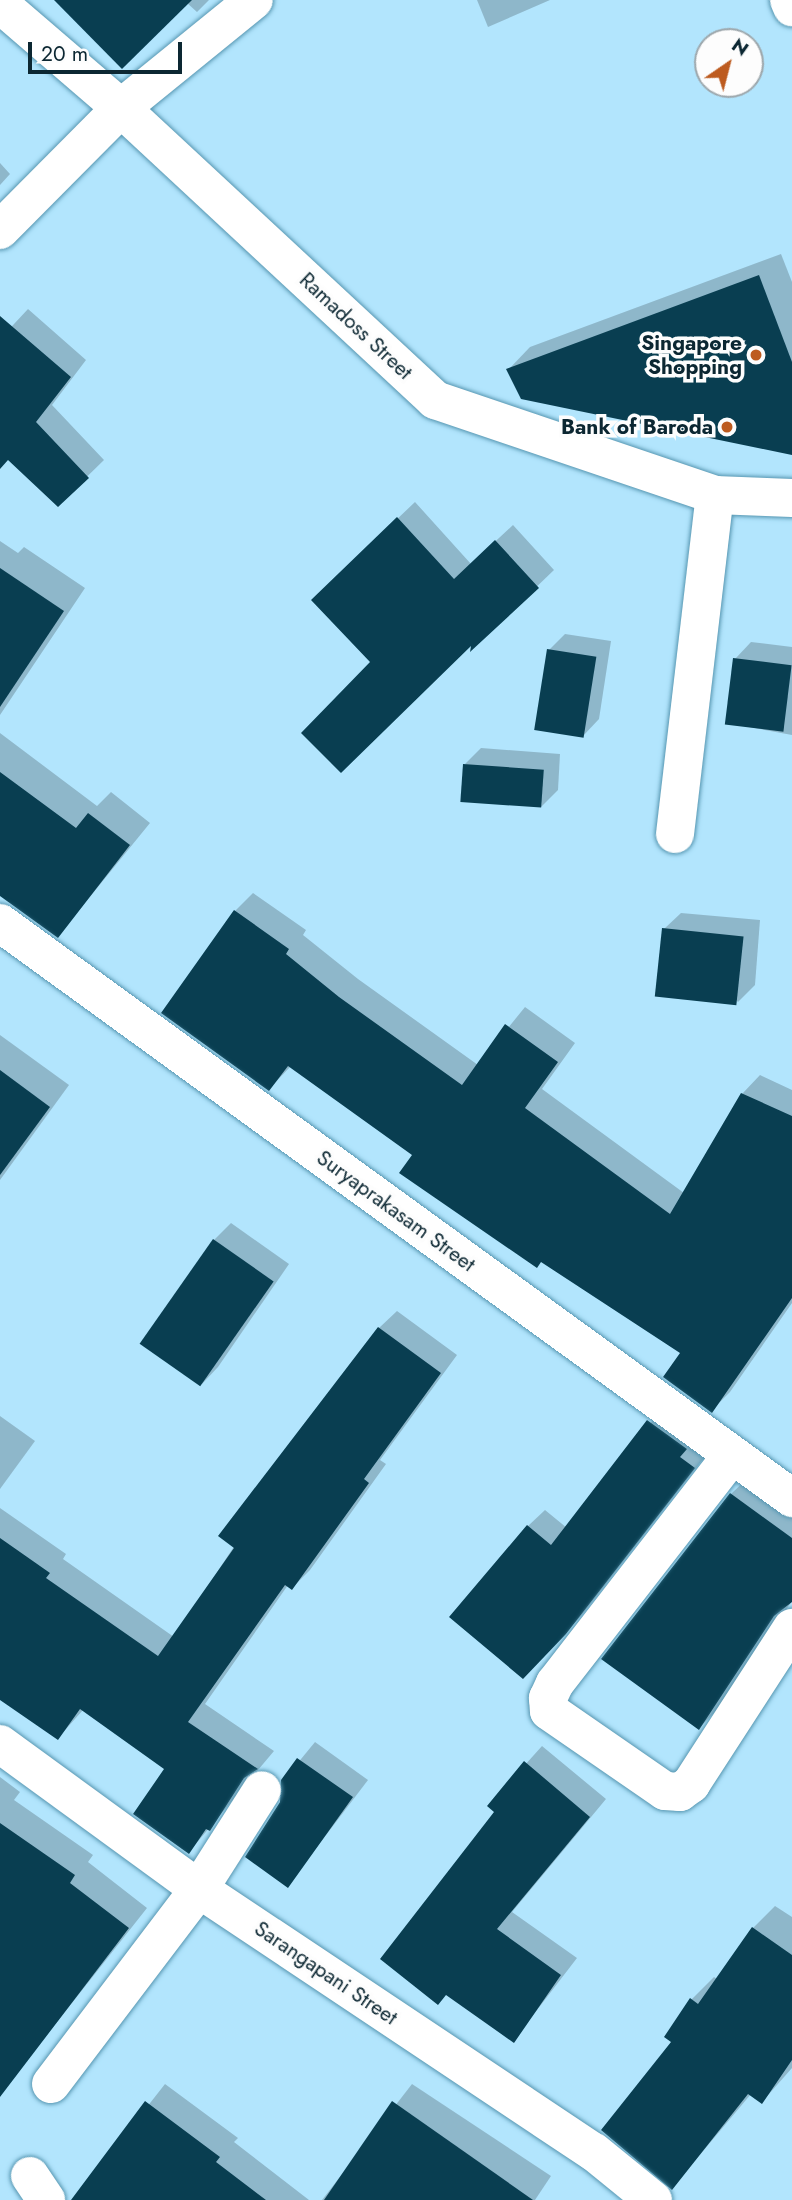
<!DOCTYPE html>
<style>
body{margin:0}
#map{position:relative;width:792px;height:2200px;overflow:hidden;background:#b2e5fd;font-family:Jost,sans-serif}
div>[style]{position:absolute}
.shadow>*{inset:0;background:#0003}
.building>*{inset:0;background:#093e51;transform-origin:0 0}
.roads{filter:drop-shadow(0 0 2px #5696b1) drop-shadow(0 0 2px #5696b1)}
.minor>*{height:38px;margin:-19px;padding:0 19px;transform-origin:19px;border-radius:19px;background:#fff}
.highway>*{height:38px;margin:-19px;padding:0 19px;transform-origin:19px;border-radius:19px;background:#fff}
.dots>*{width:19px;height:19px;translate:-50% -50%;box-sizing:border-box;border:4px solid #fdfdfd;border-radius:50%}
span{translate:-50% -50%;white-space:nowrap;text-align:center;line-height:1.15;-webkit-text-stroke:7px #fdfdfd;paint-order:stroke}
.street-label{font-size:21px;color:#0c2732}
.poi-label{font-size:21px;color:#0c2732;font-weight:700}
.right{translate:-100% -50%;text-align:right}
.north{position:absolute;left:694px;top:28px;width:70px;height:70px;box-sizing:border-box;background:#fdfdfd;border:2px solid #9da7ac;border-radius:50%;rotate:35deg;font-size:19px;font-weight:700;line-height:28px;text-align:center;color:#0c2732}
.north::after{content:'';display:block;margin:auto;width:24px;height:32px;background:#bd5b1f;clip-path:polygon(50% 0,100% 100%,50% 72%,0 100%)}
.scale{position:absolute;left:28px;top:42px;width:154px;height:32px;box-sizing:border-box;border:4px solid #0c2732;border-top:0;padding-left:9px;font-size:21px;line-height:24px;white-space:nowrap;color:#0c2732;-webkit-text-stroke:5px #fdfdfd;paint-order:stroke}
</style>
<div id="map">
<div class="shadow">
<i style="clip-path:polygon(56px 0,209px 0,197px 12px,187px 3px)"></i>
<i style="clip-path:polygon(477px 0,550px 0,488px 27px)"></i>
<i style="clip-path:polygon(0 163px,10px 174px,0 185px)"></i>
<i style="clip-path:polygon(781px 254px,792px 282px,792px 453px,508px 370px,530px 347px)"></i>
<i style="clip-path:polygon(28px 309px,86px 360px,52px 405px,104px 460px,58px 505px,0 450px,0 339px)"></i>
<i style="clip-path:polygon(415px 502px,471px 564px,513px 525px,554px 570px,473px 648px,473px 641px,330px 583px)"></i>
<i style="clip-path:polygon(0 541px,18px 553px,24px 547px,85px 588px,0 715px)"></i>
<i style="clip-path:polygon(565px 634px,611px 641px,599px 719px,583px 736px,549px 650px)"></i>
<i style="clip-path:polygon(751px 642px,792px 647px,792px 735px,728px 723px,735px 659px)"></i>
<i style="clip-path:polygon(0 733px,97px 806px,111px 792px,150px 823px,58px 936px,0 885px)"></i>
<i style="clip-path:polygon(481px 748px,560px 754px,558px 790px,541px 807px,465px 764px)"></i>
<i style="clip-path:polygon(253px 893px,306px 930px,303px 935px,358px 979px,478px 1065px,525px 1007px,575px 1043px,542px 1089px,684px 1193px,742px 1094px,760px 1075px,792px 1090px,792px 1303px,730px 1392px,712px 1410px,682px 1353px,414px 1155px,291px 1066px,269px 1089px,235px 911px)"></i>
<i style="clip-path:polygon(681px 913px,760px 920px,755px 985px,738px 1002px,664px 929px)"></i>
<i style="clip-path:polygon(0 1035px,69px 1085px,0 1180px)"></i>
<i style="clip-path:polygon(231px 1223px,289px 1264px,218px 1367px,202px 1384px,143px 1344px,214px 1240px)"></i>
<i style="clip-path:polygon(397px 1311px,457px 1355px,380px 1460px,386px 1464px,310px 1570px,292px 1588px,288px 1585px,205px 1704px,274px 1751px,189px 1852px,166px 1768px,83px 1710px,58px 1738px,0 1667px,0 1508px,66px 1554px,63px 1559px,174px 1637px,379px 1328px)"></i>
<i style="clip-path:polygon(665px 1405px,710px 1450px,582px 1615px,540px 1660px,528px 1526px,545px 1510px,567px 1528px)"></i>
<i style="clip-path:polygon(0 1416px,35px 1441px,0 1489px)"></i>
<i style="clip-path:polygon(754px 1472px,792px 1500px,792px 1601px,721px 1706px,699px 1728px,731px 1494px)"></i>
<i style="clip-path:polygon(315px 1742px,368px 1780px,288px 1885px,283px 1781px)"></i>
<i style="clip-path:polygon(542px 1746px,606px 1799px,512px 1912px,577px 1958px,514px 2040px,447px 1994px,497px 1812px,489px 1805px)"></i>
<i style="clip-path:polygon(0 1777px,20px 1792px,14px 1800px,93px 1855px,88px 1862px,147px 1908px,8px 2084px,0 2078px)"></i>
<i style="clip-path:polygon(775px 1906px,792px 1917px,792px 2068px,762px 2102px,751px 2094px,672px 2188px,673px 2042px,692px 1999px,714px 1977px,717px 1979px,753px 1928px)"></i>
<i style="clip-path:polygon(165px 2084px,238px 2138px,234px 2142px,309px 2200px,74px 2200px)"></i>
<i style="clip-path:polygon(412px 2084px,551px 2176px,535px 2200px,322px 2200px)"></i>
</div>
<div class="building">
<i style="clip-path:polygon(54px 0,192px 0,122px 69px)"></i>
<i style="clip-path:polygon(759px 275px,792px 362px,792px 455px,521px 399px,506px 369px)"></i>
<i style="clip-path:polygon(0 316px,71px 377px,36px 422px,89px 478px,58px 507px,8px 460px,0 469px)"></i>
<i style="clip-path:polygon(397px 517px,454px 579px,495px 540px,539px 588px,470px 652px,471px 646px,341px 773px,301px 733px,370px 662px,311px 600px)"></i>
<i style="clip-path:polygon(0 568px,64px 611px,0 707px)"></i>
<i style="left:547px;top:649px;width:50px;height:82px;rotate:9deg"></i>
<i style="left:733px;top:658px;width:59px;height:67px;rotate:7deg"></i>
<i style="left:463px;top:764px;width:81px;height:38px;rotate:4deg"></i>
<i style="clip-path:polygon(0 772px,76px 828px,88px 813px,130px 845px,58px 938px,0 896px)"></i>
<i style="clip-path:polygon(234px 910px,289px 949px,286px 954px,339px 997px,462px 1085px,505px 1024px,558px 1062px,525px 1108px,670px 1214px,741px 1093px,792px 1116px,792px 1298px,712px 1413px,663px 1377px,680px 1353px,541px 1262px,537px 1268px,399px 1173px,412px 1155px,288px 1066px,269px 1091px,161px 1013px)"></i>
<i style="left:662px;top:928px;width:82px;height:69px;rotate:6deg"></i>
<i style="clip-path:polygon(0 1070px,50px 1107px,0 1175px)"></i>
<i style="left:213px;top:1239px;width:74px;height:128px;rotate:35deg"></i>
<i style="clip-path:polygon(378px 1327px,441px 1373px,364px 1479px,369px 1483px,292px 1590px,285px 1585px,188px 1722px,258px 1769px,244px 1778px,210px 1831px,206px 1829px,189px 1854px,133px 1814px,164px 1769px,80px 1709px,58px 1740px,0 1700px,0 1538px,50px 1573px,46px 1578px,158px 1656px,234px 1548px,218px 1536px)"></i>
<i style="clip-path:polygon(647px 1420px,687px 1449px,680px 1457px,695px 1468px,566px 1634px,523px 1679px,449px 1617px,527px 1525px,551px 1545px)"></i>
<i style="clip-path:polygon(730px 1493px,792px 1538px,792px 1602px,774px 1616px,699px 1730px,601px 1659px)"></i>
<i style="clip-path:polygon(297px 1758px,353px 1797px,288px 1888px,245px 1857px,280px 1802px,281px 1780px)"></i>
<i style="clip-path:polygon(524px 1761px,590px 1817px,497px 1929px,561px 1975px,514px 2043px,446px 1995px,438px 2005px,380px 1959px,494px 1812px,487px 1806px)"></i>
<i style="clip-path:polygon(0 1823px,75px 1875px,70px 1883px,129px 1928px,0 2097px)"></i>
<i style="clip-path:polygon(752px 1927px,792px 1955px,792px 2060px,762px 2104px,748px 2094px,672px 2190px,601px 2130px,671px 2042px,664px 2037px,690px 1998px,698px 2004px)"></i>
<i style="clip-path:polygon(145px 2101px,220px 2157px,216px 2162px,266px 2200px,71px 2200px)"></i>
<i style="clip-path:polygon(392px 2101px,533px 2200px,324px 2200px)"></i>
</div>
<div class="roads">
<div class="minor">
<i style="left:0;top:4px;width:160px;rotate:40.7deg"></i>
<i style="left:121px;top:108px;width:429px;rotate:42.9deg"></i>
<i style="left:435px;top:400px;width:296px;rotate:18.7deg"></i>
<i style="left:715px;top:495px;width:77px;rotate:2.2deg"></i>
<i style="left:0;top:230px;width:172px;rotate:-45.2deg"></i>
<i style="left:121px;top:108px;width:171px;rotate:-39.1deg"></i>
<i style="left:675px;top:834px;width:341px;rotate:-83.3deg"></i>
<i style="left:0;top:923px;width:979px;rotate:35.98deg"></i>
<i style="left:732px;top:1455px;width:289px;rotate:127.8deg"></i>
<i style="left:555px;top:1683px;width:17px;rotate:115deg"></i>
<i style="left:548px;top:1698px;width:13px;rotate:86deg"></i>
<i style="left:549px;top:1711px;width:141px;rotate:34.6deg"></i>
<i style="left:665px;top:1791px;width:15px;rotate:4deg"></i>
<i style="left:680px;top:1792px;width:14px;rotate:-36deg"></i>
<i style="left:691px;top:1784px;width:186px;rotate:-57.1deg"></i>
<i style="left:0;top:1744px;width:246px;rotate:36.1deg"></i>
<i style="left:199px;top:1889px;width:475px;rotate:33.7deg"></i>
<i style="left:594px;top:2152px;width:76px;rotate:39.1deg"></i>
<i style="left:51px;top:2084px;width:245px;rotate:-52.8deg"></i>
<i style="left:199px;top:1889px;width:117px;rotate:-57.5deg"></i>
<i style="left:30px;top:2176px;width:29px;rotate:56deg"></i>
</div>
<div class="highway">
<i style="left:789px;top:0;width:8px;rotate:67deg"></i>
</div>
</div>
<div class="dots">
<i style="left:756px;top:355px;background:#bd5b1f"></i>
<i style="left:727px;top:427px;background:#bd5b1f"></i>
</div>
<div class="street-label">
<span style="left:356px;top:326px;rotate:43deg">Ramadoss Street</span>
<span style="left:396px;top:1211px;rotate:36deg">Suryaprakasam Street</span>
<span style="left:326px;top:1973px;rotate:34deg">Sarangapani Street</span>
</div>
<div class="poi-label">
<span class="right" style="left:742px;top:355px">Singapore<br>Shopping</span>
<span class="right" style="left:713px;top:427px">Bank of Baroda</span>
</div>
<div class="north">N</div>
<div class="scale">20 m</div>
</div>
